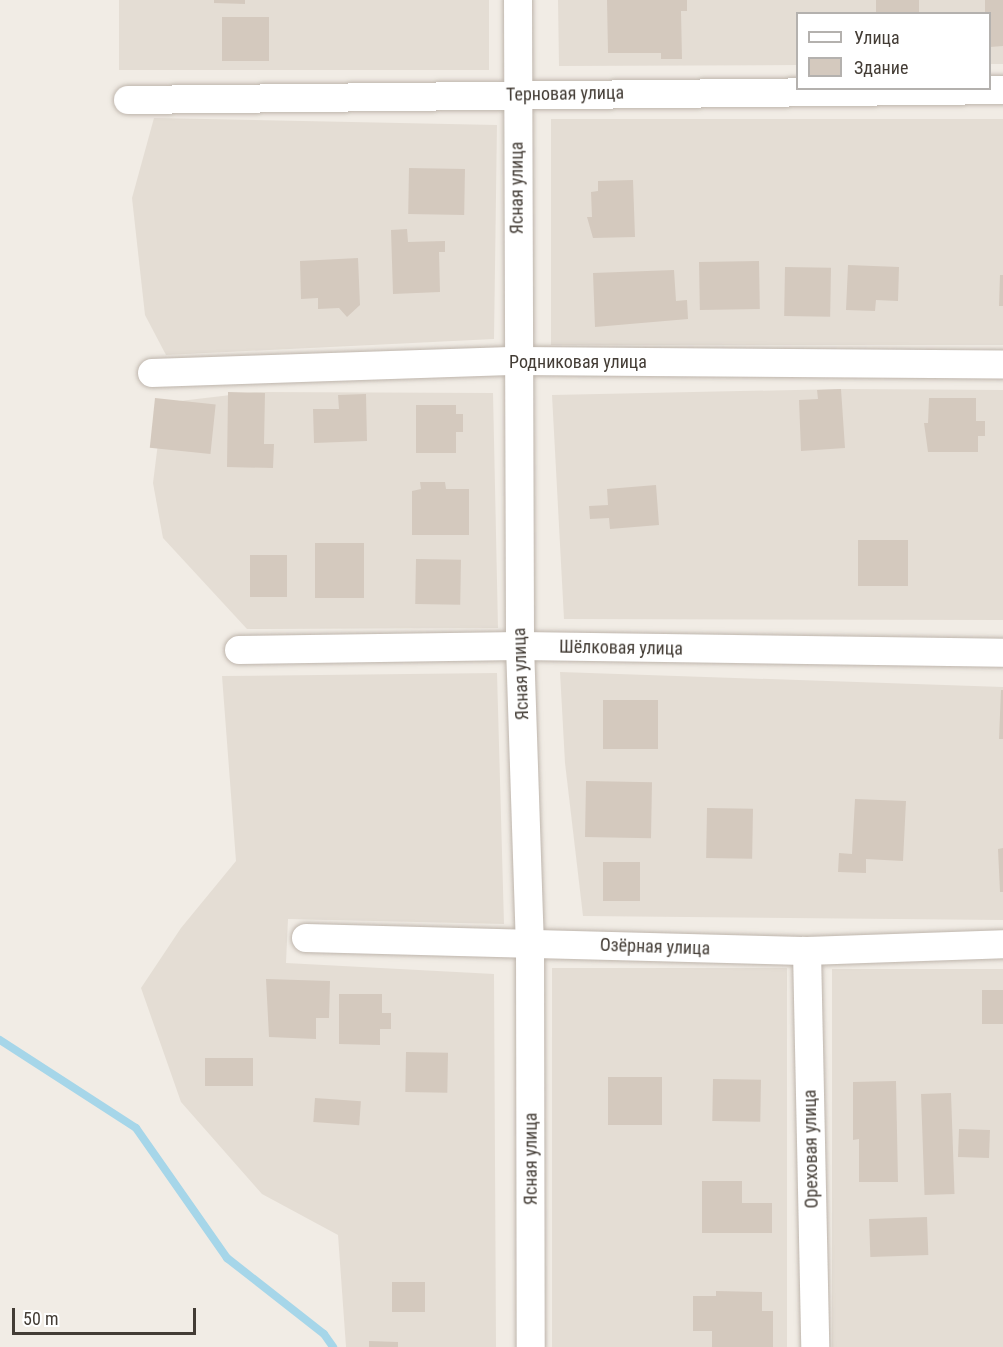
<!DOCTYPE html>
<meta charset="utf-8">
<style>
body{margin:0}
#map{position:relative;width:1003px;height:1347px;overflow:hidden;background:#f1ece5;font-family:"Roboto Condensed",sans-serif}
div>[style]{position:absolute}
.residential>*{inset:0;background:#e4ddd4;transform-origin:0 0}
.stream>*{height:8px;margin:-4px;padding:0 4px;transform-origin:4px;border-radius:4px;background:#a6d6e9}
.building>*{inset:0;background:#d4c9be;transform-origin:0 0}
.roads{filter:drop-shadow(0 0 2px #beb5ac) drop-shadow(0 0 2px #beb5ac)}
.street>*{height:28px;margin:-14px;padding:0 14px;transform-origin:14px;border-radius:14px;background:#fff}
span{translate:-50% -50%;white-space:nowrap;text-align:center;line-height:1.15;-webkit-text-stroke:6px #fff;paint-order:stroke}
.street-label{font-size:18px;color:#433c35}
.legend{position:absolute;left:796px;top:12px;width:195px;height:78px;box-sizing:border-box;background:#fff;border:2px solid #b4b1ae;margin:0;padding:8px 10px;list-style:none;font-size:18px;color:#433c35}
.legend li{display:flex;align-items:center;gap:12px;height:30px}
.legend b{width:30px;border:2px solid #b4b1ae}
.scale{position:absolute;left:12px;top:1308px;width:184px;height:27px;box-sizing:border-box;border:3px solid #433c35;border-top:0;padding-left:8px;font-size:18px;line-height:21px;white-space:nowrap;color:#433c35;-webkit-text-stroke:4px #fff;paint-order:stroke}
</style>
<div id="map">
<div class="residential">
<i style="left:119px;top:0;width:370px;height:70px"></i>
<i style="clip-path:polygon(558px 0,1003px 0,1003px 64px,990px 64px,990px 14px,798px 14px,797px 65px,559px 66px)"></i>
<i style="clip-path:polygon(154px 118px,497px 125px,494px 339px,166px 355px,145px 315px,132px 198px)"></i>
<i style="left:1003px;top:119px;width:226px;height:452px;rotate:90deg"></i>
<i style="clip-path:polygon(841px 389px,1003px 390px,1003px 620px,564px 619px,552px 395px)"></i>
<i style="clip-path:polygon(256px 392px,493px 393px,498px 628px,247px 629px,163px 538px,153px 483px,163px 403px)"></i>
<i style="clip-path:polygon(560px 672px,1003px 687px,1003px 920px,583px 916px,565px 763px)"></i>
<i style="clip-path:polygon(497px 673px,504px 924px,288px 919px,286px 963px,494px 974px,496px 1347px,346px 1347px,338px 1235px,262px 1194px,181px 1102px,141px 988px,181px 928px,236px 861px,222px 676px)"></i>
<i style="left:552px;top:968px;width:235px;height:379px"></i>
<i style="left:1003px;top:969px;width:378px;height:171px;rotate:90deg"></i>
</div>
<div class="stream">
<i style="left:0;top:1040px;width:162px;rotate:32.9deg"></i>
<i style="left:136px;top:1128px;width:159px;rotate:55deg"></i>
<i style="left:227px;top:1258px;width:123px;rotate:38.1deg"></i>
<i style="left:324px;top:1334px;width:16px;rotate:55deg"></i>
</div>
<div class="building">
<i style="clip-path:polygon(214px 0,245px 0,245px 4px,214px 3px)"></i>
<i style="clip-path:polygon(607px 0,687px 0,687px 11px,681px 11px,682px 59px,661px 59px,661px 53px,608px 53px)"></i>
<i style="left:876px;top:0;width:43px;height:14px"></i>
<i style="clip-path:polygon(985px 0,1003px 0,1003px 46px,990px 47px,990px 14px,985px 14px)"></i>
<i style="left:222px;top:17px;width:47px;height:44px"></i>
<i style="left:409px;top:168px;width:56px;height:46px;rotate:1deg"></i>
<i style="clip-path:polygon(633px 180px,635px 237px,593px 238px,587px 217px,592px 217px,591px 192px,598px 191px,598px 181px)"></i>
<i style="clip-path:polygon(407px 229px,408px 242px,445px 241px,445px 252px,439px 252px,440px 292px,393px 294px,391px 230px)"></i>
<i style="clip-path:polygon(358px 258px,360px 305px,347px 317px,339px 308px,318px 309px,318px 298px,301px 299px,300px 261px)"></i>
<i style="left:759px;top:261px;width:48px;height:60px;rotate:89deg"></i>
<i style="clip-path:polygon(848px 265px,899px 267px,898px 301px,876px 300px,875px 311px,846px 310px)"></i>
<i style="left:785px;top:267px;width:46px;height:49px;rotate:1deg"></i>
<i style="clip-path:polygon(674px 270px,676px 301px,687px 300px,688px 319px,595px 327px,593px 273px)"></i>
<i style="clip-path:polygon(1000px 275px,1003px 275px,1003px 306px,999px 306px)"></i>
<i style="clip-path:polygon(841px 389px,845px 448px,801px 451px,799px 400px,818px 399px,817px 390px)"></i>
<i style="clip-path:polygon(228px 392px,265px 393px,264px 444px,274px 444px,273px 468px,227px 467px)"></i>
<i style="clip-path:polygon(366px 394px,367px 441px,314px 443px,313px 409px,339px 409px,338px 395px)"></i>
<i style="left:155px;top:398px;width:61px;height:50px;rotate:6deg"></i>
<i style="clip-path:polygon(929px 398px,976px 398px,976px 421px,985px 421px,985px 436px,978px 436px,978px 452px,928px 452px,924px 423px,928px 423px)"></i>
<i style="clip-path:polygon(416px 405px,456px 405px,456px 414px,463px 414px,463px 432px,456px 432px,456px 453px,416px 453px)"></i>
<i style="clip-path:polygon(420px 482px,445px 482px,446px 489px,469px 489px,469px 535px,412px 535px,412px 491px,421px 489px)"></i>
<i style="clip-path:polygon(656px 485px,659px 525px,610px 529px,609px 518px,590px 519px,589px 506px,608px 505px,607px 489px)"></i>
<i style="left:858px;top:540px;width:50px;height:46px"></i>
<i style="left:315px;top:543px;width:49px;height:55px"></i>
<i style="left:250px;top:555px;width:37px;height:42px"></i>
<i style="left:416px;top:559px;width:45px;height:45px;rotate:1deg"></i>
<i style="clip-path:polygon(1001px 690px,1003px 690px,1003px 739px,999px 739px)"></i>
<i style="left:603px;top:700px;width:55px;height:49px"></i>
<i style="left:586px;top:781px;width:66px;height:56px;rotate:1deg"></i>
<i style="clip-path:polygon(855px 799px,906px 801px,903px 861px,866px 859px,866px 873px,838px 872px,839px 853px,852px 854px)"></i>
<i style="left:707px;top:808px;width:46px;height:50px;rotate:1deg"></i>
<i style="clip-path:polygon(1003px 848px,1003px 892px,1000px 892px,998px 849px)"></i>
<i style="left:603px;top:862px;width:37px;height:39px"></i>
<i style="clip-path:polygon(266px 979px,330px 981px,329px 1018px,316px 1018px,316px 1039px,269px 1037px)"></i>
<i style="left:982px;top:990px;width:21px;height:34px"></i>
<i style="clip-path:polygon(339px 994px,382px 994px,382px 1013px,391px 1013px,391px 1029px,380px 1029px,380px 1045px,339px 1044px)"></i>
<i style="left:406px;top:1052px;width:42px;height:40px;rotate:1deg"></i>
<i style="left:205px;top:1058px;width:48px;height:28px"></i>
<i style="left:608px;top:1077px;width:54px;height:48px"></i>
<i style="left:713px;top:1079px;width:48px;height:42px;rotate:1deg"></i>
<i style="clip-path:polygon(896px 1081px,898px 1182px,859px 1182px,859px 1139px,853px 1140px,853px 1082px)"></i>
<i style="left:951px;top:1093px;width:101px;height:30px;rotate:88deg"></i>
<i style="left:315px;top:1098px;width:46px;height:24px;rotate:4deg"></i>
<i style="left:959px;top:1129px;width:31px;height:28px;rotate:2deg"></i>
<i style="clip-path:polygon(702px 1181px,742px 1181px,742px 1203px,772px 1203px,772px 1233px,702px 1233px)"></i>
<i style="left:927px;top:1217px;width:38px;height:58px;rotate:88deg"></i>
<i style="left:392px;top:1282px;width:33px;height:30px"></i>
<i style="clip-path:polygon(716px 1291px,762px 1292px,762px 1311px,773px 1311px,773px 1347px,712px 1347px,712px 1331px,693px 1331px,693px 1296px,716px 1296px)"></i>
<i style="clip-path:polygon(369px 1341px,398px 1342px,398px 1347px,369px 1347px)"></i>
</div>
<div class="roads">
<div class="street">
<i style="left:518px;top:0;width:646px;rotate:89.82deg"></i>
<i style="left:520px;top:646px;width:298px;rotate:88.1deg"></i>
<i style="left:530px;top:944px;width:403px;rotate:89.9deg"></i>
<i style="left:128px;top:100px;width:875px;rotate:-0.65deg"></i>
<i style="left:152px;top:373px;width:366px;rotate:-1.9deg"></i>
<i style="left:518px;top:361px;width:485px;rotate:0.4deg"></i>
<i style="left:239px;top:650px;width:281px;rotate:-0.8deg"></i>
<i style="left:520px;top:646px;width:483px;rotate:0.8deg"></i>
<i style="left:306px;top:938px;width:501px;rotate:1.49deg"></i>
<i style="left:807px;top:951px;width:196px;rotate:-2deg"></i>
<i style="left:807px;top:951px;width:396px;rotate:88.8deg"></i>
</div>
</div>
<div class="street-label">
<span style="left:565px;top:94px;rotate:-1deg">Терновая улица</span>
<span style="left:517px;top:188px;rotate:-90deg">Ясная улица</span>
<span style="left:578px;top:362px">Родниковая улица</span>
<span style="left:621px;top:648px;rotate:1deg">Шёлковая улица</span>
<span style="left:521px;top:674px;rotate:-92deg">Ясная улица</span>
<span style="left:655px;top:947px;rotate:2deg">Озёрная улица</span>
<span style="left:811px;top:1149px;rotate:-91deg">Ореховая улица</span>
<span style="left:531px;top:1159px;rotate:-90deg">Ясная улица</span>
</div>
<ul class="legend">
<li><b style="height:8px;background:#fff"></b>Улица</li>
<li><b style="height:16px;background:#d4c9be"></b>Здание</li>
</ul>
<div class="scale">50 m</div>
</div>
